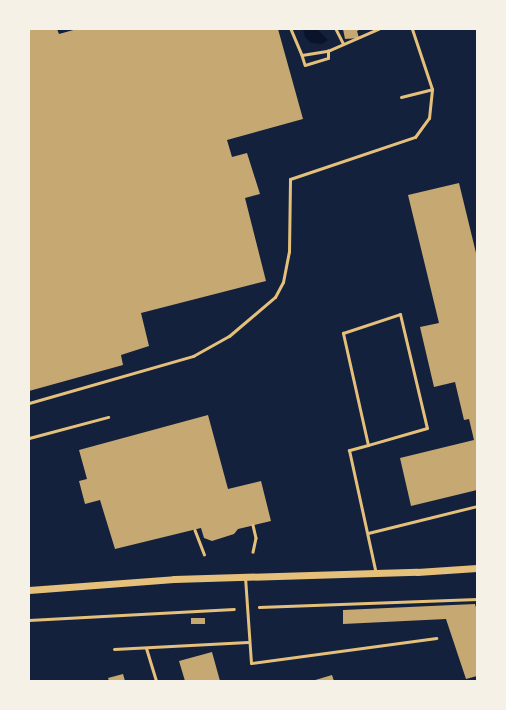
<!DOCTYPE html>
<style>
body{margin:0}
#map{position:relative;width:506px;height:710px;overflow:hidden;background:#14213d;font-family:"Noto Sans",sans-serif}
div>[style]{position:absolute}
.water>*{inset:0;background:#0b132b}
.building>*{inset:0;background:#c6a872;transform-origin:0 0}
.path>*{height:2.5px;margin:-1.25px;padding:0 1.25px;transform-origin:1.25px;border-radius:1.25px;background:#e5c07b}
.service>*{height:3px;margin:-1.5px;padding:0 1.5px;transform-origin:1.5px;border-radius:1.5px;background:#e5c07b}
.tertiary>*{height:7px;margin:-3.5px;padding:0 3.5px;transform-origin:3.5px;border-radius:3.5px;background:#e5c07b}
span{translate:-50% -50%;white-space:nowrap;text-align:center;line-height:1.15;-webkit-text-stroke:4px #f6f1e7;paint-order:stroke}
.frame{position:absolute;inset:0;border:30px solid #f6f1e7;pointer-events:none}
</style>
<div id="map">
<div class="water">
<i style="clip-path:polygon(303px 29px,317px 29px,328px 40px,322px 44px,311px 43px,305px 37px)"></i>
</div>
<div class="building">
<i style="clip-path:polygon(29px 29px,57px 29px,59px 34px,77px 29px,278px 29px,303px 119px,227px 140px,232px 157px,247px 153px,260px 194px,245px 198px,266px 281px,141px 313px,149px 346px,121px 355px,123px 365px,29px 391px)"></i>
<i style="clip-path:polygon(343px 29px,361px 29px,357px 31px,359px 38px,345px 39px)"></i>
<i style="clip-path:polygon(459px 183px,477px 257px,477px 490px,411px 506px,400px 458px,474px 440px,469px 419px,464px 420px,455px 382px,434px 387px,420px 327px,439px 323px,408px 195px)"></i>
<i style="clip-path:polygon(208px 415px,228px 489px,261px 481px,271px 521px,238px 529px,234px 534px,212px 541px,204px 538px,201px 528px,115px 549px,100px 500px,85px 504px,79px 481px,87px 479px,79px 450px)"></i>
<i style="clip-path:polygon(475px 604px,477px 611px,477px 676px,466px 679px,446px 619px,343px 624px,343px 610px)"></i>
<i style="left:191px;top:618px;width:14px;height:6px"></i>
<i style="clip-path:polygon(212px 652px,220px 681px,185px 681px,179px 661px)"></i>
<i style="clip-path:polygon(123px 674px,125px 681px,109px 681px,108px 678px)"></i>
<i style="clip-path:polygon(332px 675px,334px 681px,312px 681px)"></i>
</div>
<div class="path">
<i style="left:291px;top:29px;width:28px;rotate:67deg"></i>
<i style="left:302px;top:55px;width:26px;rotate:-9deg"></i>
<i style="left:328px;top:51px;width:55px;rotate:-23.7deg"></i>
<i style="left:336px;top:29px;width:16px;rotate:63deg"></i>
<i style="left:302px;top:55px;width:10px;rotate:73deg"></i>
<i style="left:305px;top:65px;width:24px;rotate:-17deg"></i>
<i style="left:328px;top:58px;width:7px;rotate:-90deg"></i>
<i style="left:253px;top:525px;width:13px;rotate:77deg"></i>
<i style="left:256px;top:538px;width:14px;rotate:102deg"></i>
<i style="left:195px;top:530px;width:26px;rotate:69deg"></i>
<i style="left:259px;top:607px;width:218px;rotate:-2.1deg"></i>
<i style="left:29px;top:620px;width:205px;rotate:-3.1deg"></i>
</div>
<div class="service">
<i style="left:401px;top:97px;width:32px;rotate:-14deg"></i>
<i style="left:29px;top:403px;width:171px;rotate:-16deg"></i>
<i style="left:193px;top:356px;width:41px;rotate:-29.1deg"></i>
<i style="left:229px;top:336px;width:60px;rotate:-40.3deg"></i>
<i style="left:275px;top:297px;width:17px;rotate:-62deg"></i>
<i style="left:283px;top:282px;width:31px;rotate:-79deg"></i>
<i style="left:289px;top:252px;width:73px;rotate:-89.2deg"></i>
<i style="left:290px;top:179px;width:132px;rotate:-18.6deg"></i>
<i style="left:415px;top:137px;width:24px;rotate:-54deg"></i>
<i style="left:429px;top:118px;width:29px;rotate:-84deg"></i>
<i style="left:432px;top:89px;width:63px;rotate:-108.4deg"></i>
<i style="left:29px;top:438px;width:82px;rotate:-14.9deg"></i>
<i style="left:368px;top:445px;width:115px;rotate:-102.6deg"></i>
<i style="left:343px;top:333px;width:60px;rotate:-18.4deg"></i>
<i style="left:400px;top:314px;width:117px;rotate:76.7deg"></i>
<i style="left:427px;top:428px;width:61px;rotate:163.9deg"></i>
<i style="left:368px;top:445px;width:20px;rotate:165deg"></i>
<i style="left:349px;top:450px;width:127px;rotate:77.7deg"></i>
<i style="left:368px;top:533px;width:112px;rotate:-13.9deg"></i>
<i style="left:245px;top:577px;width:86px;rotate:86deg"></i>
<i style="left:251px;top:663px;width:187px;rotate:-7.7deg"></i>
<i style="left:146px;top:648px;width:34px;rotate:73deg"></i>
<i style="left:114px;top:649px;width:134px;rotate:-3deg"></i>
</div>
<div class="tertiary">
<i style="left:29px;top:590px;width:145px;rotate:-4.3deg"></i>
<i style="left:174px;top:579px;width:243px;rotate:-1.7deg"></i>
<i style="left:417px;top:572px;width:60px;rotate:-3.8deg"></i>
</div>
<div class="frame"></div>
</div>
